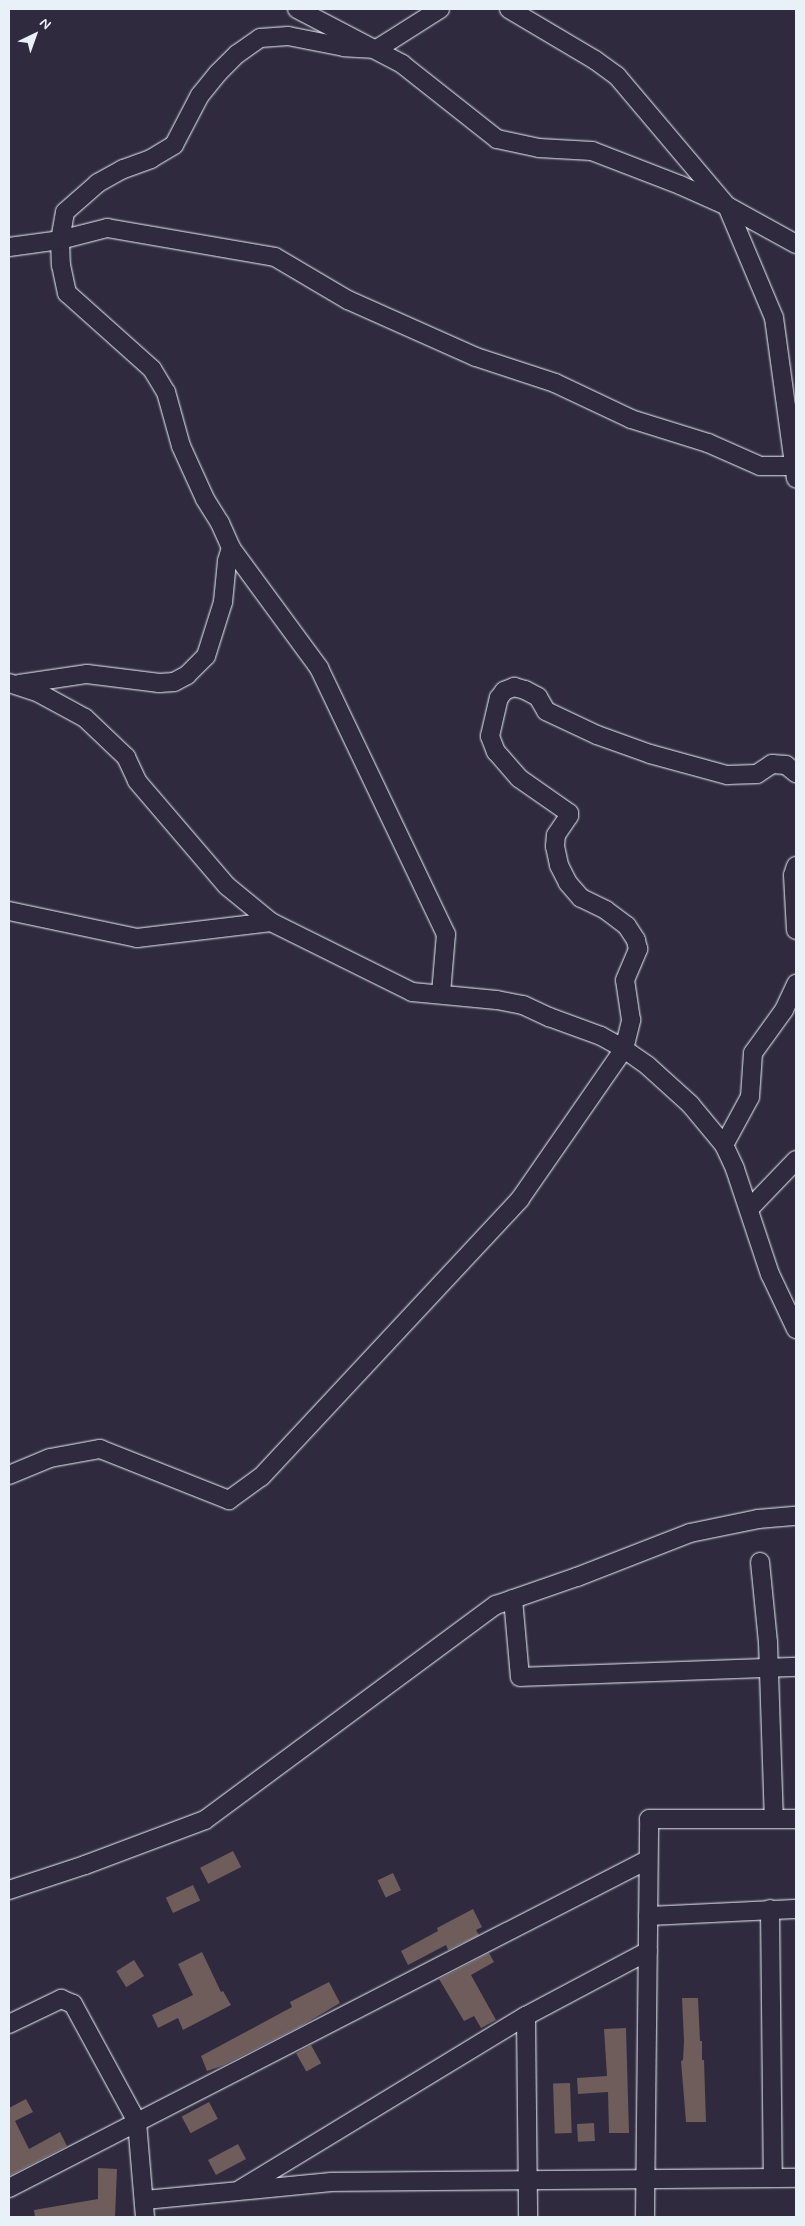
<!DOCTYPE html>
<style>
body{margin:0}
#map{position:relative;width:805px;height:2226px;overflow:hidden;background:#2f2a3d;font-family:Mynerve,sans-serif}
div>[style]{position:absolute}
.building>*{inset:0;background:#6e5d5b;transform-origin:0 0}
.roads{filter:drop-shadow(0 0 1px #e8f1f8) drop-shadow(0 0 1px #e8f1f8)}
.minor>*{height:18px;margin:-9px;padding:0 9px;transform-origin:9px;border-radius:9px;background:#2f2a3d}
span{translate:-50% -50%;white-space:nowrap;text-align:center;line-height:1.15;-webkit-text-stroke:4px #2f2a3d;paint-order:stroke}
.frame{position:absolute;inset:0;border:10px solid #e8f1f8;pointer-events:none}
.north{position:absolute;left:10px;top:10px;width:50px;height:50px;-webkit-text-stroke:4px #2f2a3d;paint-order:stroke;rotate:42deg;font-size:14px;font-weight:700;line-height:20px;text-align:center;color:#e8f1f8}
.north::after{content:'';display:block;margin:auto;width:18px;height:22px;background:#e8f1f8;clip-path:polygon(50% 0,100% 100%,50% 72%,0 100%)}
</style>
<div id="map">
<div class="building">
<i style="left:233px;top:1851px;width:18px;height:37px;rotate:63deg"></i>
<i style="left:393px;top:1873px;width:19px;height:17px;rotate:65deg"></i>
<i style="left:193px;top:1885px;width:17px;height:30px;rotate:65deg"></i>
<i style="clip-path:polygon(473px 1909px,482px 1927px,476px 1930px,479px 1935px,448px 1950px,446px 1945px,408px 1965px,401px 1951px,438px 1931px,437px 1928px)"></i>
<i style="clip-path:polygon(202px 1952px,221px 1992px,223px 1991px,231px 2005px,183px 2030px,178px 2018px,158px 2028px,152px 2015px,193px 1995px,178px 1964px)"></i>
<i style="clip-path:polygon(489px 1953px,494px 1962px,471px 1975px,496px 2020px,481px 2028px,474px 2016px,464px 2021px,439px 1979px)"></i>
<i style="left:134px;top:1960px;width:19px;height:21px;rotate:58deg"></i>
<i style="clip-path:polygon(329px 1982px,340px 2003px,301px 2026px,222px 2066px,207px 2071px,201px 2056px,292px 2007px,290px 2002px)"></i>
<i style="clip-path:polygon(682px 1998px,698px 1998px,700px 2041px,702px 2041px,702px 2060px,704px 2060px,706px 2122px,686px 2122px,681px 2061px,683px 2060px,684px 2041px)"></i>
<i style="clip-path:polygon(626px 2028px,629px 2133px,609px 2133px,608px 2092px,578px 2094px,577px 2078px,607px 2076px,604px 2029px)"></i>
<i style="left:311px;top:2045px;width:21px;height:17px;rotate:61deg"></i>
<i style="left:570px;top:2083px;width:50px;height:17px;rotate:88deg"></i>
<i style="clip-path:polygon(26px 2099px,33px 2112px,15px 2121px,29px 2149px,60px 2132px,67px 2146px,9px 2176px,9px 2108px)"></i>
<i style="left:209px;top:2102px;width:19px;height:31px;rotate:62deg"></i>
<i style="left:594px;top:2123px;width:18px;height:17px;rotate:87deg"></i>
<i style="left:238px;top:2144px;width:17px;height:34px;rotate:62deg"></i>
<i style="clip-path:polygon(98px 2168px,117px 2169px,115px 2217px,35px 2217px,34px 2210px,98px 2199px)"></i>
</div>
<div class="roads">
<div class="minor">
<i style="left:297px;top:9px;width:119px;rotate:27.6deg"></i>
<i style="left:402px;top:64px;width:121px;rotate:38.3deg"></i>
<i style="left:497px;top:139px;width:43px;rotate:12.1deg"></i>
<i style="left:539px;top:148px;width:53px;rotate:3.2deg"></i>
<i style="left:592px;top:151px;width:94px;rotate:21.1deg"></i>
<i style="left:680px;top:185px;width:51px;rotate:24.1deg"></i>
<i style="left:727px;top:206px;width:79px;rotate:28.8deg"></i>
<i style="left:440px;top:9px;width:75px;rotate:147.6deg"></i>
<i style="left:377px;top:49px;width:33px;rotate:-177deg"></i>
<i style="left:344px;top:47px;width:57px;rotate:-168.9deg"></i>
<i style="left:288px;top:36px;width:28px;rotate:176deg"></i>
<i style="left:260px;top:38px;width:28px;rotate:145deg"></i>
<i style="left:237px;top:54px;width:27px;rotate:135deg"></i>
<i style="left:218px;top:73px;width:28px;rotate:129deg"></i>
<i style="left:200px;top:95px;width:56px;rotate:117.5deg"></i>
<i style="left:174px;top:145px;width:27px;rotate:149deg"></i>
<i style="left:151px;top:159px;width:30px;rotate:160deg"></i>
<i style="left:123px;top:169px;width:29px;rotate:151deg"></i>
<i style="left:98px;top:183px;width:44px;rotate:138.7deg"></i>
<i style="left:65px;top:212px;width:28px;rotate:100deg"></i>
<i style="left:60px;top:240px;width:25px;rotate:88deg"></i>
<i style="left:61px;top:265px;width:29px;rotate:78deg"></i>
<i style="left:67px;top:293px;width:114px;rotate:41.8deg"></i>
<i style="left:152px;top:369px;width:27px;rotate:59deg"></i>
<i style="left:166px;top:392px;width:56px;rotate:74.5deg"></i>
<i style="left:181px;top:446px;width:58px;rotate:65.6deg"></i>
<i style="left:205px;top:499px;width:28px;rotate:58deg"></i>
<i style="left:220px;top:523px;width:27px;rotate:66deg"></i>
<i style="left:231px;top:548px;width:149px;rotate:53.7deg"></i>
<i style="left:319px;top:668px;width:295px;rotate:64.5deg"></i>
<i style="left:446px;top:934px;width:60px;rotate:94.8deg"></i>
<i style="left:509px;top:9px;width:100px;rotate:30.7deg"></i>
<i style="left:595px;top:60px;width:27px;rotate:36deg"></i>
<i style="left:617px;top:76px;width:170px;rotate:49.8deg"></i>
<i style="left:727px;top:206px;width:121px;rotate:67.2deg"></i>
<i style="left:774px;top:318px;width:162px;rotate:82.2deg"></i>
<i style="left:9px;top:247px;width:51px;rotate:-7.8deg"></i>
<i style="left:60px;top:240px;width:49px;rotate:-14.3deg"></i>
<i style="left:107px;top:228px;width:170px;rotate:9.8deg"></i>
<i style="left:275px;top:257px;width:85px;rotate:30.5deg"></i>
<i style="left:348px;top:300px;width:140px;rotate:24deg"></i>
<i style="left:476px;top:357px;width:83px;rotate:18.2deg"></i>
<i style="left:555px;top:383px;width:84px;rotate:25.3deg"></i>
<i style="left:631px;top:419px;width:81px;rotate:17.3deg"></i>
<i style="left:708px;top:443px;width:57px;rotate:23.9deg"></i>
<i style="left:760px;top:466px;width:33px"></i>
<i style="left:9px;top:683px;width:32px;rotate:18deg"></i>
<i style="left:39px;top:693px;width:52px;rotate:28.5deg"></i>
<i style="left:85px;top:718px;width:57px;rotate:43.6deg"></i>
<i style="left:126px;top:757px;width:26px;rotate:65deg"></i>
<i style="left:137px;top:781px;width:138px;rotate:49.4deg"></i>
<i style="left:227px;top:886px;width:57px;rotate:39.3deg"></i>
<i style="left:271px;top:922px;width:157px;rotate:26.4deg"></i>
<i style="left:412px;top:992px;width:85px;rotate:5.4deg"></i>
<i style="left:497px;top:1000px;width:26px;rotate:11deg"></i>
<i style="left:523px;top:1005px;width:29px;rotate:25deg"></i>
<i style="left:549px;top:1017px;width:55px;rotate:20.1deg"></i>
<i style="left:601px;top:1036px;width:26px;rotate:29deg"></i>
<i style="left:624px;top:1049px;width:29px;rotate:35deg"></i>
<i style="left:648px;top:1066px;width:57px;rotate:42.1deg"></i>
<i style="left:690px;top:1104px;width:53px;rotate:50.3deg"></i>
<i style="left:724px;top:1145px;width:26px;rotate:65deg"></i>
<i style="left:735px;top:1169px;width:111px;rotate:71.6deg"></i>
<i style="left:770px;top:1274px;width:61px;rotate:64.7deg"></i>
<i style="left:19px;top:684px;width:69px;rotate:-8.4deg"></i>
<i style="left:87px;top:674px;width:73px;rotate:7.1deg"></i>
<i style="left:159px;top:683px;width:15px;rotate:-4deg"></i>
<i style="left:174px;top:682px;width:15px;rotate:-28deg"></i>
<i style="left:187px;top:675px;width:27px;rotate:-45deg"></i>
<i style="left:206px;top:656px;width:57px;rotate:-72.5deg"></i>
<i style="left:223px;top:602px;width:41px;rotate:-84.4deg"></i>
<i style="left:227px;top:561px;width:14px;rotate:-73deg"></i>
<i style="left:796px;top:866px;width:9px;rotate:108deg"></i>
<i style="left:793px;top:875px;width:55px;rotate:86.9deg"></i>
<i style="left:9px;top:911px;width:131px;rotate:11.9deg"></i>
<i style="left:137px;top:938px;width:135px;rotate:-6.8deg"></i>
<i style="left:724px;top:1145px;width:55px;rotate:-61.6deg"></i>
<i style="left:750px;top:1097px;width:44px;rotate:-86.1deg"></i>
<i style="left:753px;top:1053px;width:53px;rotate:-54.2deg"></i>
<i style="left:784px;top:1010px;width:29px;rotate:-65deg"></i>
<i style="left:749px;top:1209px;width:68px;rotate:-46.2deg"></i>
<i style="left:9px;top:1475px;width:44px;rotate:-22.5deg"></i>
<i style="left:50px;top:1458px;width:51px;rotate:-10.2deg"></i>
<i style="left:100px;top:1449px;width:139px;rotate:21.6deg"></i>
<i style="left:229px;top:1500px;width:39px;rotate:-36deg"></i>
<i style="left:261px;top:1477px;width:380px;rotate:-47deg"></i>
<i style="left:520px;top:1199px;width:183px;rotate:-55.3deg"></i>
<i style="left:624px;top:1049px;width:30px;rotate:-76deg"></i>
<i style="left:631px;top:1020px;width:40px;rotate:-98.5deg"></i>
<i style="left:625px;top:980px;width:34px;rotate:-67deg"></i>
<i style="left:638px;top:949px;width:9px;rotate:-103deg"></i>
<i style="left:636px;top:940px;width:17px;rotate:-123deg"></i>
<i style="left:627px;top:926px;width:26px;rotate:-143deg"></i>
<i style="left:606px;top:910px;width:28px;rotate:-154deg"></i>
<i style="left:581px;top:898px;width:20px;rotate:-131deg"></i>
<i style="left:568px;top:883px;width:20px;rotate:-117deg"></i>
<i style="left:559px;top:865px;width:19px;rotate:-102deg"></i>
<i style="left:555px;top:846px;width:11px;rotate:-85deg"></i>
<i style="left:556px;top:835px;width:23px;rotate:-56deg"></i>
<i style="left:569px;top:816px;width:3px;rotate:-90deg"></i>
<i style="left:569px;top:813px;width:61px;rotate:-145deg"></i>
<i style="left:519px;top:778px;width:35px;rotate:-131deg"></i>
<i style="left:496px;top:752px;width:17px;rotate:-111deg"></i>
<i style="left:490px;top:736px;width:39px;rotate:-77deg"></i>
<i style="left:499px;top:698px;width:9px;rotate:-54deg"></i>
<i style="left:504px;top:691px;width:11px;rotate:-22deg"></i>
<i style="left:514px;top:687px;width:11px;rotate:15deg"></i>
<i style="left:525px;top:690px;width:15px;rotate:28deg"></i>
<i style="left:538px;top:697px;width:16px;rotate:60deg"></i>
<i style="left:546px;top:711px;width:56px;rotate:25.2deg"></i>
<i style="left:597px;top:735px;width:56px;rotate:19.7deg"></i>
<i style="left:650px;top:754px;width:80px;rotate:15.3deg"></i>
<i style="left:727px;top:775px;width:30px;rotate:-2deg"></i>
<i style="left:757px;top:774px;width:18px;rotate:-34deg"></i>
<i style="left:772px;top:764px;width:14px;rotate:4deg"></i>
<i style="left:786px;top:765px;width:13px;rotate:39deg"></i>
<i style="left:760px;top:1562px;width:80px;rotate:84.3deg"></i>
<i style="left:768px;top:1642px;width:177px;rotate:88.1deg"></i>
<i style="left:513px;top:1599px;width:78px;rotate:84.9deg"></i>
<i style="left:520px;top:1677px;width:276px;rotate:-2.1deg"></i>
<i style="left:9px;top:1890px;width:80px;rotate:-18.2deg"></i>
<i style="left:85px;top:1865px;width:128px;rotate:-20.6deg"></i>
<i style="left:205px;top:1820px;width:362px;rotate:-36.5deg"></i>
<i style="left:496px;top:1605px;width:86px;rotate:-19.1deg"></i>
<i style="left:577px;top:1577px;width:121px;rotate:-21.3deg"></i>
<i style="left:690px;top:1533px;width:69px;rotate:-11.6deg"></i>
<i style="left:758px;top:1519px;width:38px;rotate:-5deg"></i>
<i style="left:770px;top:1909px;width:269px;rotate:89.4deg"></i>
<i style="left:648px;top:1916px;width:148px;rotate:-2.7deg"></i>
<i style="left:526px;top:2016px;width:201px;rotate:89.4deg"></i>
<i style="left:9px;top:2024px;width:58px;rotate:-25.7deg"></i>
<i style="left:61px;top:1999px;width:13px;rotate:23deg"></i>
<i style="left:73px;top:2004px;width:134px;rotate:61.5deg"></i>
<i style="left:137px;top:2122px;width:95px;rotate:85.2deg"></i>
<i style="left:9px;top:2188px;width:717px;rotate:-27.21deg"></i>
<i style="left:241px;top:2189px;width:333px;rotate:-31.3deg"></i>
<i style="left:526px;top:2016px;width:138px;rotate:-28deg"></i>
<i style="left:145px;top:2200px;width:187px;rotate:-5.5deg"></i>
<i style="left:331px;top:2182px;width:465px;rotate:-0.5deg"></i>
<i style="left:645px;top:2217px;width:398px;rotate:-89.4deg"></i>
<i style="left:649px;top:1819px;width:147px"></i>
</div>
</div>
<div class="frame"></div>
<div class="north">N</div>
</div>
